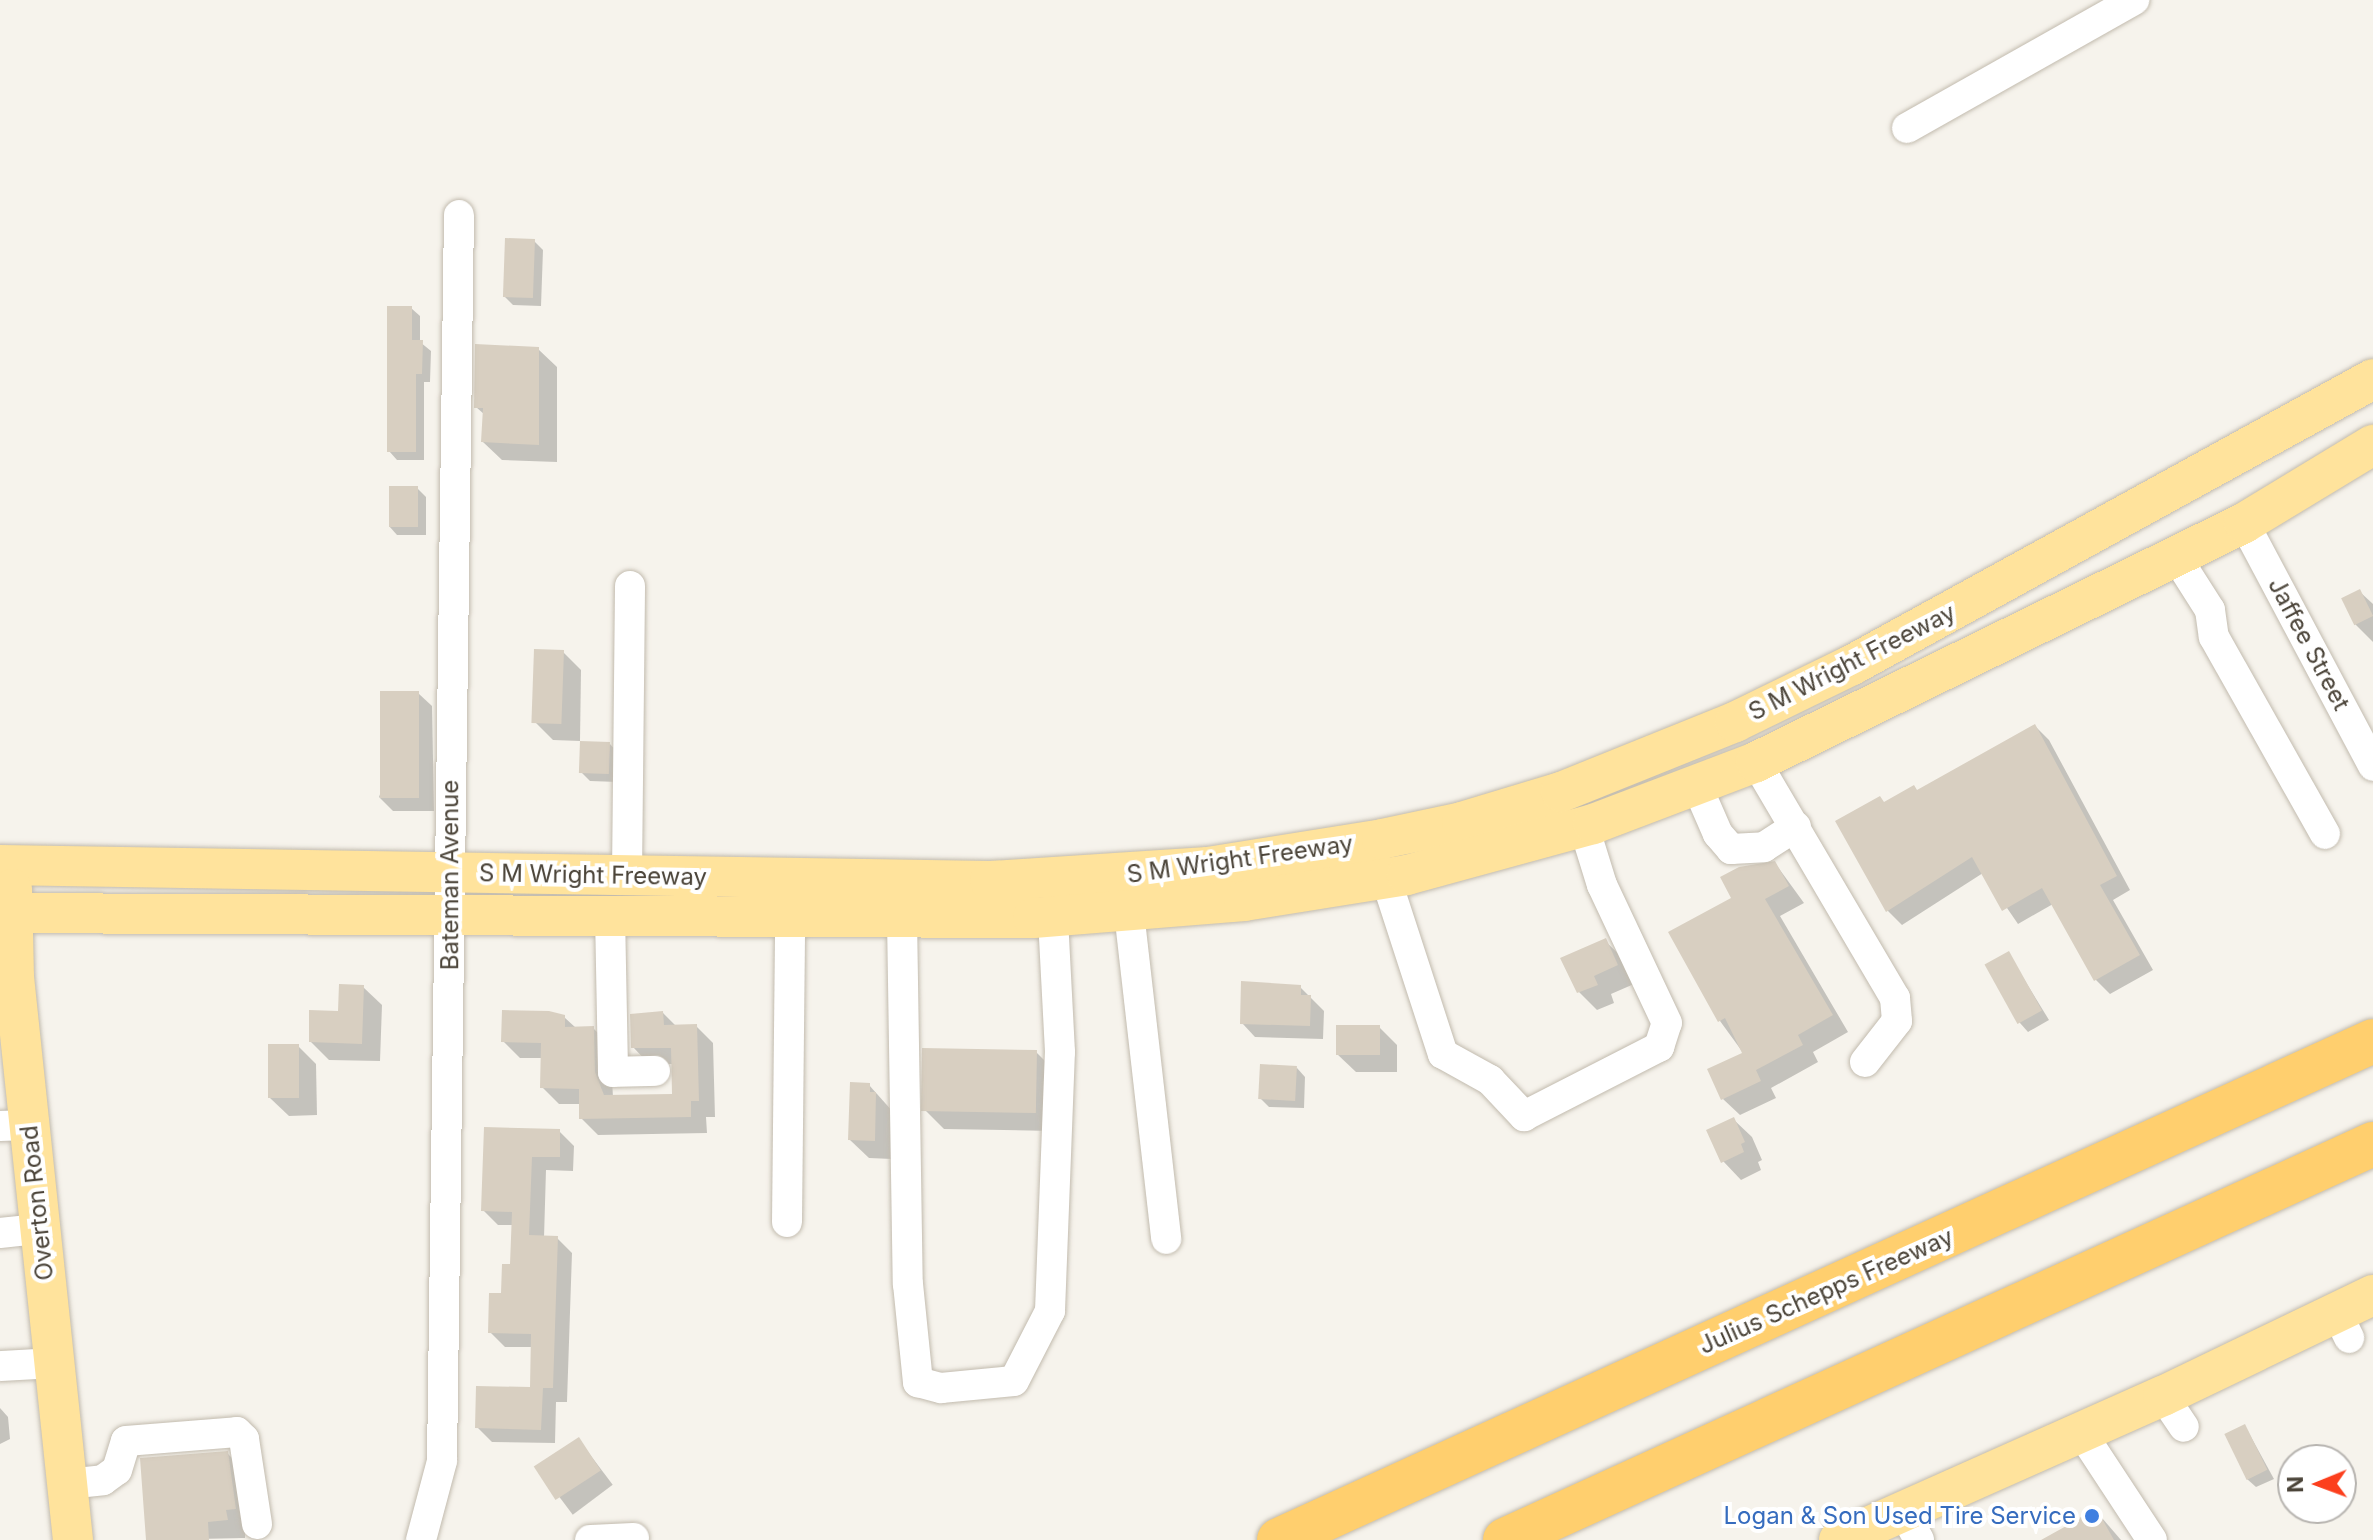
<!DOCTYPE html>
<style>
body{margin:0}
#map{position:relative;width:2373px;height:1540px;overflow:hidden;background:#f6f3ec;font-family:Inter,sans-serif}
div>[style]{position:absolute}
.shadow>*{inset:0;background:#0003;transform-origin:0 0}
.building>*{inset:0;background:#d8cfc1;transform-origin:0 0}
.roads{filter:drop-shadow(0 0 2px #c2bbae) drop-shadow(0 0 2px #c2bbae)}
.minor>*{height:30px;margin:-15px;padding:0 15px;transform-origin:15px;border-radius:15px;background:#fff}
.major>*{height:40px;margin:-20px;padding:0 20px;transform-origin:20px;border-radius:20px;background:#ffe39c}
.highway>*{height:44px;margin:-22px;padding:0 22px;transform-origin:22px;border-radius:22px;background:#ffcf6e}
.dots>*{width:22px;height:22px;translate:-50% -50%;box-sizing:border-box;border:4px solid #fff;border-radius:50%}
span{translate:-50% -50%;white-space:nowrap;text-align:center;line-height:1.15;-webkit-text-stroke:8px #fff;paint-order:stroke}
.street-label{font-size:24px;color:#4b4439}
.shop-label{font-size:24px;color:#366cbe}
.right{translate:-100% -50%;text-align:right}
.north{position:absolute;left:2277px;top:1444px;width:80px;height:80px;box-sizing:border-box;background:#fff;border:2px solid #b7b4b0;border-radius:50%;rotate:269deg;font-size:22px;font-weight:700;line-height:32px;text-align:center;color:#4b4439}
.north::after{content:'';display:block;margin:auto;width:28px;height:36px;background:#fc3f1d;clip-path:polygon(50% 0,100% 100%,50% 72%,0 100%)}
</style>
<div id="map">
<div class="shadow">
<i style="clip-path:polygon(534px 241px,543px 250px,541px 306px,513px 305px,504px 296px)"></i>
<i style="clip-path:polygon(411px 308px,420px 316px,420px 342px,431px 351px,430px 382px,424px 382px,424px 460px,397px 460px,389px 451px)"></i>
<i style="clip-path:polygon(538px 349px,557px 367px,557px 462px,502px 460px,483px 442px,485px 415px,476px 407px)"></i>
<i style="clip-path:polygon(417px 488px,426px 497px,426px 535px,397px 535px,389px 526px)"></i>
<i style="clip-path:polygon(2360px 592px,2373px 604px,2373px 642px,2355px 624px)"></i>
<i style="clip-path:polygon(563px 652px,581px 670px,580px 741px,553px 740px,535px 722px)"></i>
<i style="clip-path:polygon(418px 693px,432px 706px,434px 811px,393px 811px,379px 797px)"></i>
<i style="clip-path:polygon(2035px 726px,2049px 740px,2130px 890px,2113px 900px,2153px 970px,2110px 994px,2096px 980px,2053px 904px,2018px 924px,1983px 873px,1902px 925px,1888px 911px,1885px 803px,1918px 792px)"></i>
<i style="clip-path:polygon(610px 744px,618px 753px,618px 782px,590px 781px,581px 772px)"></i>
<i style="clip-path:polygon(1775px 863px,1804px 903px,1780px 916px,1848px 1032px,1813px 1052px,1818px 1062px,1771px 1088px,1776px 1098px,1740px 1115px,1723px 1099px,1744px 1054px,1720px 1021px,1734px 898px)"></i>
<i style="clip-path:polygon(1605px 941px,1624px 959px,1634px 984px,1611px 994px,1614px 1003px,1597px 1010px,1579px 992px)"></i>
<i style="clip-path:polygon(2008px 953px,2049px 1020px,2028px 1032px,2020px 1023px)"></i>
<i style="clip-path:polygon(363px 987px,382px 1005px,380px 1061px,329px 1060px,311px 1042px)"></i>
<i style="clip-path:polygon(1300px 987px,1324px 1011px,1323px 1039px,1255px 1037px,1242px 1023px)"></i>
<i style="clip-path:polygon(663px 1013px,676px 1026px,696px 1026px,713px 1043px,715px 1117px,706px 1117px,707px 1133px,598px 1135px,581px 1118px,581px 1104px,559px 1104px,542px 1087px,543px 1058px,520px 1058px,503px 1041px,564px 1017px,576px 1028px,593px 1028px,610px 1045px,613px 1097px,674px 1096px,674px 1064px,649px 1064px,633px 1047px)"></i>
<i style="clip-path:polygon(1379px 1027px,1397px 1045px,1397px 1072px,1356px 1072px,1337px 1054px)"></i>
<i style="clip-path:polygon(298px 1046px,316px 1064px,317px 1115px,289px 1116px,270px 1098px)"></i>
<i style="clip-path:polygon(1036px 1052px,1054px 1070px,1053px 1131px,944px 1129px,925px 1110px)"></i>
<i style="clip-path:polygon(1297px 1068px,1305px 1077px,1304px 1108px,1269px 1107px,1260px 1098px)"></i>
<i style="clip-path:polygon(869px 1085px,894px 1113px,892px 1159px,869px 1158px,850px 1140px)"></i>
<i style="clip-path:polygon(1733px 1119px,1752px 1137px,1762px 1160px,1758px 1162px,1761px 1170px,1741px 1180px,1723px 1161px)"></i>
<i style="clip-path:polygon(486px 1129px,559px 1131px,574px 1146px,573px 1171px,546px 1170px,544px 1238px,557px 1238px,572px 1253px,567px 1402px,556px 1402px,555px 1443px,492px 1442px,477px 1427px,532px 1389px,533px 1347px,505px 1347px,490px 1332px,512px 1266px,514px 1225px,498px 1225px,483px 1210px)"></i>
<i style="clip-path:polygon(0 1408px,8px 1417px,10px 1439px,0 1444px)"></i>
<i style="clip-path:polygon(2245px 1426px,2274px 1479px,2256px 1487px,2247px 1479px)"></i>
<i style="left:579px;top:1440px;width:56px;height:50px;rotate:53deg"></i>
<i style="clip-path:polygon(227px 1453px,245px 1471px,245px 1538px,149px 1540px)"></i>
<i style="clip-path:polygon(2096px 1511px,2121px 1540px,2045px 1540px)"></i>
</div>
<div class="building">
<i style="left:505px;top:238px;width:30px;height:59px;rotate:2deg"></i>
<i style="clip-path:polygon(387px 306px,412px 306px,412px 340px,423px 340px,422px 374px,416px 374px,416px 452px,387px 452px)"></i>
<i style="clip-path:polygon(475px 344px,539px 347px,539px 445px,481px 442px,483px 408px,474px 408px)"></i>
<i style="left:389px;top:486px;width:29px;height:41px"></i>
<i style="left:2360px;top:589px;width:30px;height:21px;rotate:64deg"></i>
<i style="left:534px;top:649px;width:30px;height:74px;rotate:2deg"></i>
<i style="left:380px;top:691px;width:39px;height:107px"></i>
<i style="clip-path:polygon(2035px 724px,2117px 876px,2100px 885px,2140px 955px,2094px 981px,2042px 888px,2002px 911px,1972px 857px,1886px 912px,1835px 821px,1880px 796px,1884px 802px,1914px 785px,1917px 790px)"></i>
<i style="left:580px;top:741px;width:30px;height:32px;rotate:2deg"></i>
<i style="clip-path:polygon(1775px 861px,1789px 886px,1765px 899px,1833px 1015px,1798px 1035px,1803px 1045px,1756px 1070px,1761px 1081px,1721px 1100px,1707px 1069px,1742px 1053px,1725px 1018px,1718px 1022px,1668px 932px,1731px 898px,1720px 877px,1739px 867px)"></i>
<i style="clip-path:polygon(1606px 938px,1618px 965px,1594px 976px,1598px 985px,1577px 993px,1560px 958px)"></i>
<i style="left:2009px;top:951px;width:68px;height:28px;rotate:61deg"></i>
<i style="clip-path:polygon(1241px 981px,1301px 985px,1301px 995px,1311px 995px,1310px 1026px,1240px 1024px)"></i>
<i style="clip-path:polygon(339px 984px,364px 985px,362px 1044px,309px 1042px,309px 1010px,338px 1011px)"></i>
<i style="clip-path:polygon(502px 1010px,549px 1011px,565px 1015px,565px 1027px,594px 1026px,595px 1072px,604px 1095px,672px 1094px,671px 1048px,631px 1048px,630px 1014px,663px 1011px,664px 1025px,697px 1024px,699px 1101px,691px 1101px,691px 1117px,579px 1119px,579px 1089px,540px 1088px,541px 1043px,501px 1042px)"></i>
<i style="left:1336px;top:1025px;width:44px;height:30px"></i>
<i style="left:268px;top:1044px;width:31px;height:54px"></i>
<i style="left:922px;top:1048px;width:115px;height:63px;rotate:1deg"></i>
<i style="left:1260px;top:1064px;width:37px;height:35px;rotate:3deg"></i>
<i style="clip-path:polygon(850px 1082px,870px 1083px,870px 1092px,876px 1092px,875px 1141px,848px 1140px)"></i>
<i style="clip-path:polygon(1734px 1117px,1745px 1142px,1741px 1144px,1744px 1152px,1721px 1163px,1706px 1130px)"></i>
<i style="clip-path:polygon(484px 1127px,560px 1129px,560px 1157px,532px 1157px,529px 1235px,558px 1236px,553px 1388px,543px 1388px,541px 1430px,475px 1428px,476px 1386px,530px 1387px,531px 1334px,488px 1333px,489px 1293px,501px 1293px,502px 1264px,510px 1264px,512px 1212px,481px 1211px)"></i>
<i style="left:2245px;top:1424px;width:51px;height:23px;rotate:64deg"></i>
<i style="left:579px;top:1437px;width:40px;height:54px;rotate:57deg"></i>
<i style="clip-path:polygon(228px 1451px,236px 1509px,226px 1510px,228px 1520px,208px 1522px,209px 1540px,146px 1540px,140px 1458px)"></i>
<i style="clip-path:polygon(2096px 1508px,2114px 1540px,2041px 1540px,2068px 1525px)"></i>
</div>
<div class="roads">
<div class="minor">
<i style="left:1907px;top:128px;width:261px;rotate:-29.4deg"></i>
<i style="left:2244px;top:523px;width:275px;rotate:62deg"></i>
<i style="left:2175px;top:555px;width:65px;rotate:57.5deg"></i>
<i style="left:2210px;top:610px;width:27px;rotate:82deg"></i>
<i style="left:2214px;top:637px;width:226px;rotate:60.6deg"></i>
<i style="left:1756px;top:762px;width:274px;rotate:59.5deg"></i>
<i style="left:1895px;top:998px;width:23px;rotate:85deg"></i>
<i style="left:1897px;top:1021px;width:52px;rotate:128deg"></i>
<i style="left:1697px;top:786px;width:52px;rotate:66.4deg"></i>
<i style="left:1718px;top:834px;width:20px;rotate:49deg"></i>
<i style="left:1731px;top:849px;width:33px;rotate:-3deg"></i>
<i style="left:1764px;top:847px;width:38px;rotate:-33deg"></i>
<i style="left:627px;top:875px;width:289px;rotate:-89.4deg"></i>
<i style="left:1386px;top:879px;width:184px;rotate:72deg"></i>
<i style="left:1443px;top:1054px;width:54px;rotate:29deg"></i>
<i style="left:1490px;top:1080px;width:50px;rotate:46.6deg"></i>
<i style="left:1524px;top:1116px;width:152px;rotate:-27.1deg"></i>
<i style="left:1659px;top:1047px;width:25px;rotate:-72deg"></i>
<i style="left:1667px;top:1023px;width:153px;rotate:-115.2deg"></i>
<i style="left:1602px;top:885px;width:61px;rotate:-107.2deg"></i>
<i style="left:1129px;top:912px;width:329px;rotate:83.5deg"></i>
<i style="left:610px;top:914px;width:158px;rotate:88.9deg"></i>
<i style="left:613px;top:1072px;width:42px;rotate:-1.4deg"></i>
<i style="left:902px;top:918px;width:366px;rotate:89.1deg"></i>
<i style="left:908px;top:1284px;width:99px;rotate:84.2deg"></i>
<i style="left:918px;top:1382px;width:24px;rotate:15deg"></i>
<i style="left:941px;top:1388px;width:73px;rotate:-5.5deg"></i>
<i style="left:1014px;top:1381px;width:79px;rotate:-62.8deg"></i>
<i style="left:1050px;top:1311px;width:259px;rotate:-87.8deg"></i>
<i style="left:1060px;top:1052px;width:135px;rotate:-93deg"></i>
<i style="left:0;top:1126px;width:28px;rotate:-2deg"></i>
<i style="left:787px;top:1222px;width:306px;rotate:-89.4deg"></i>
<i style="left:0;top:1233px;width:39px;rotate:-6deg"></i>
<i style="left:2336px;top:1311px;width:30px;rotate:64deg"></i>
<i style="left:0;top:1366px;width:53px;rotate:-3.2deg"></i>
<i style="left:2163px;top:1396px;width:37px;rotate:56deg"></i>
<i style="left:2081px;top:1432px;width:129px;rotate:56.7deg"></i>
<i style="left:67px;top:1484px;width:36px;rotate:-6deg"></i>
<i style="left:103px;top:1480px;width:17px;rotate:-36deg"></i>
<i style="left:117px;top:1470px;width:30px;rotate:-73deg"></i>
<i style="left:126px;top:1441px;width:111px;rotate:-4.6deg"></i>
<i style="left:237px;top:1432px;width:10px;rotate:45deg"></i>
<i style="left:244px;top:1439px;width:86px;rotate:81.3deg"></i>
<i style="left:1903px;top:1511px;width:33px;rotate:61deg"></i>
<i style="left:421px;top:1540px;width:82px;rotate:-75.1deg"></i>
<i style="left:442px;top:1461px;width:1246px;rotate:-89.22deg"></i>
<i style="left:590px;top:1540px;width:44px;rotate:-2.6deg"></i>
</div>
<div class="major">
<i style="left:0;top:865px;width:990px;rotate:0.93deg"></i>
<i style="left:990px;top:881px;width:218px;rotate:-3.7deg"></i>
<i style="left:1208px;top:867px;width:176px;rotate:-9.1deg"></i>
<i style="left:1382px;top:839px;width:82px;rotate:-12deg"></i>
<i style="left:1462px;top:822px;width:103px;rotate:-16.9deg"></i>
<i style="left:1561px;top:792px;width:188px;rotate:-21.9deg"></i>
<i style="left:1735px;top:722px;width:130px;rotate:-26deg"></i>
<i style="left:1852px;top:665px;width:594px;rotate:-28.76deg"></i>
<i style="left:12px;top:889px;width:88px;rotate:88.7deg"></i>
<i style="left:14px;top:977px;width:566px;rotate:84.02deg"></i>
<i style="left:0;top:913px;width:1033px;rotate:0.28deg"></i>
<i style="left:1033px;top:918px;width:212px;rotate:-4.6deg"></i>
<i style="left:1244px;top:901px;width:165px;rotate:-9.1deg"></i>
<i style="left:1407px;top:875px;width:193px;rotate:-15.3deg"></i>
<i style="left:1593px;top:824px;width:174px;rotate:-20.8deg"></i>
<i style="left:1756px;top:762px;width:543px;rotate:-26.09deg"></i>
<i style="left:2244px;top:523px;width:151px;rotate:-31.2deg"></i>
<i style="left:1839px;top:1540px;width:355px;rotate:-24deg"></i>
<i style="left:2163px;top:1396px;width:233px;rotate:-25.7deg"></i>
</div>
<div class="highway">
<i style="left:1279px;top:1540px;width:1202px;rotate:-24.52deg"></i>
<i style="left:1505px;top:1540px;width:954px;rotate:-24.52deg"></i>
</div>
</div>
<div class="dots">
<i style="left:2092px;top:1516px;background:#3f7fe0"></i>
</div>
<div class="street-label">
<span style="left:2309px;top:644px;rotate:62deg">Jaffee Street</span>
<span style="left:1852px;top:662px;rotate:-27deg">S M Wright Freeway</span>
<span style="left:1240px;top:859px;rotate:-8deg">S M Wright Freeway</span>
<span style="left:450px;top:875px;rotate:-90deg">Bateman Avenue</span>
<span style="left:593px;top:875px;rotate:1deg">S M Wright Freeway</span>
<span style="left:37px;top:1203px;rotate:-96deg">Overton Road</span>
<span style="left:1826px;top:1291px;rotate:-24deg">Julius Schepps Freeway</span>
</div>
<div class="shop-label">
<span class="right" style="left:2076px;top:1516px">Logan &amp; Son Used Tire Service</span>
</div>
<div class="north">N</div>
</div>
